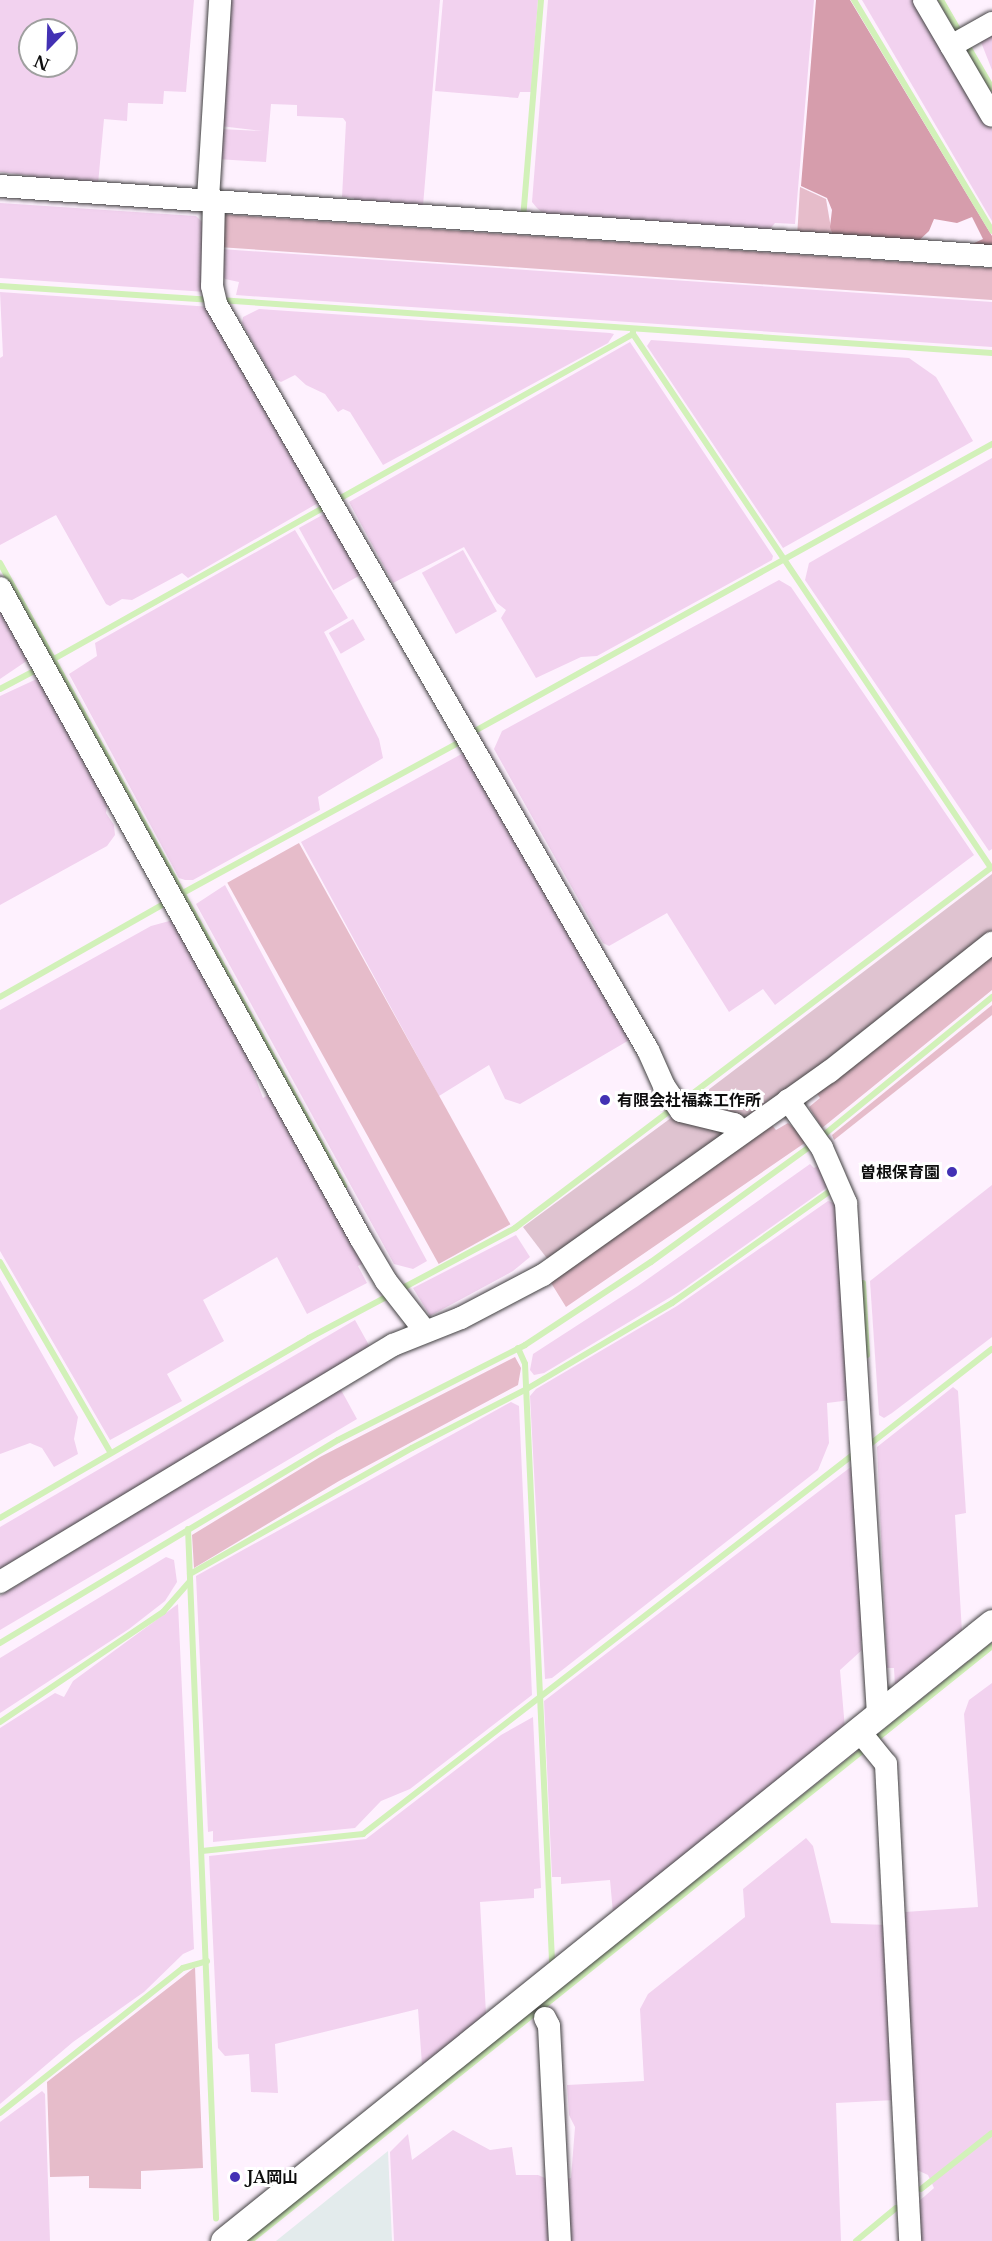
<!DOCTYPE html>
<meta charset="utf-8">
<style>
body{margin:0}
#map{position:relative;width:992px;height:2241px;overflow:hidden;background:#fef1fe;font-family:"Libre Baskerville","Noto Sans JP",serif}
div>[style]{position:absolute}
.industrial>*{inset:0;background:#e3ebec}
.farmland>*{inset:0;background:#f2d2ef;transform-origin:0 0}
.green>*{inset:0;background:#e6bcca;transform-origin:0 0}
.forest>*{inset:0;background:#d69dac}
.cemetery>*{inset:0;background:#dfc3d0}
.stream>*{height:6px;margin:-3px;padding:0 3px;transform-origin:3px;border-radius:3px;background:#d2f1b9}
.roads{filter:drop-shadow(0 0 2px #414141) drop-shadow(0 0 2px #414141)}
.minor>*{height:22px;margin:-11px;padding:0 11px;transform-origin:11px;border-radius:11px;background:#fff}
.tertiary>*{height:27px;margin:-13.5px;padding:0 13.5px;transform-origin:13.5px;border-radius:13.5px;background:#fff}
.dots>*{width:16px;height:16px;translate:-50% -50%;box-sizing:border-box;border:3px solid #fff;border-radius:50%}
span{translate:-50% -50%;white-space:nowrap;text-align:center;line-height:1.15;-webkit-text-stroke:6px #fff;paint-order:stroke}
.poi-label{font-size:16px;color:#0e0e0e;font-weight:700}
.left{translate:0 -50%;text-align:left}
.right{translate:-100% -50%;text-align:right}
.north{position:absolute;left:18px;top:18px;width:60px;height:60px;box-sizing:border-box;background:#fff;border:2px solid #9f9f9f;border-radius:50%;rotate:203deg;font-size:16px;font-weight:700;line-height:24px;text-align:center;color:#0e0e0e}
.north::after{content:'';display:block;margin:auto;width:21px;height:27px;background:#4331b4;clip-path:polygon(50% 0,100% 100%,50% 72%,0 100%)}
</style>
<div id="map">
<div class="industrial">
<i style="clip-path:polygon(388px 2151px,392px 2241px,276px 2241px)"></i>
</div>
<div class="farmland">
<i style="clip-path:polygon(evenodd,0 0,194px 0,186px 92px,164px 91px,163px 104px,128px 103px,127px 121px,104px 119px,98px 184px,34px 180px,33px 176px,0 172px,0 0,30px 30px,66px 30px,66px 66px,30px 66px,30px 30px)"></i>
<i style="clip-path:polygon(225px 0,440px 0,423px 206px,354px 203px,354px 198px,342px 197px,346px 122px,343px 118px,297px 116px,297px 105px,271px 104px,266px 162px,217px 159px,219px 129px,263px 131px,220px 126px)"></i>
<i style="clip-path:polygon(443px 0,538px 0,531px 92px,520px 92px,518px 98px,435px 91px)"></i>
<i style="clip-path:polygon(548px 0,814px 0,795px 224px,775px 223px,769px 230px,544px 214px,537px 208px,532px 202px)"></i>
<i style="clip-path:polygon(862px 0,917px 0,992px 130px,992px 221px)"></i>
<i style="clip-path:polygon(992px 30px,992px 70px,979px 37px)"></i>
<i style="clip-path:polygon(0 203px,196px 216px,204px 224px,206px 292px,0 278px)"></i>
<i style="clip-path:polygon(221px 249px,992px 302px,992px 347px,236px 295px,239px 282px,225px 279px,218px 270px)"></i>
<i style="clip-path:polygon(0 292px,211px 307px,312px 484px,308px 487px,318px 503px,188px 578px,182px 573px,132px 600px,122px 599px,110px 606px,106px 604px,56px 515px,0 545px,0 358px,3px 356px)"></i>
<i style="clip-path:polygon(259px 309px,610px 333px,614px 334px,608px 343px,383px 465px,350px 412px,343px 409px,338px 412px,325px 394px,306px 385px,295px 375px,281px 382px,273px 378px,242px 323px,243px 317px)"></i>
<i style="clip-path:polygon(651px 340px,909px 358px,936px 377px,973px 441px,783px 548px,647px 346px)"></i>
<i style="clip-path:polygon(630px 342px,773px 556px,772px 560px,597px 656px,581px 657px,536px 678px,501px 618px,506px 610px,497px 603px,464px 547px,393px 583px,349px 502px)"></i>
<i style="clip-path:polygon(992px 458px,992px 849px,989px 851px,805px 580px,809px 563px)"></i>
<i style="left:326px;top:513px;width:71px;height:31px;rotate:61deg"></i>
<i style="clip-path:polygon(295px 530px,348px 618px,324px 632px,379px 739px,383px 758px,318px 797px,320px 810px,193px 880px,185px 880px,179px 878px,69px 674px,97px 656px,95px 643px)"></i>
<i style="left:463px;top:550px;width:70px;height:47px;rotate:61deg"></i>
<i style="clip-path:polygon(779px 580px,791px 587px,974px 855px,775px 1005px,763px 989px,729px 1012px,667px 913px,609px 946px,603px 943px,494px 749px,502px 731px)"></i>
<i style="clip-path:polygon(0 609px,28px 660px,0 679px)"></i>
<i style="left:353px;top:619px;width:24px;height:28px;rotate:60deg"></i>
<i style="clip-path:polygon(41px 677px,108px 800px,106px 813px,114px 825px,115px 835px,107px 846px,0 905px,0 696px)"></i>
<i style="clip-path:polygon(467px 751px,631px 1039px,520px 1104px,505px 1099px,489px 1065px,439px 1096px,301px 842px)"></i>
<i style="clip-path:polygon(225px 885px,427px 1261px,413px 1269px,394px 1264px,196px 904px)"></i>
<i style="clip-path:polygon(173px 920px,248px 1058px,263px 1098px,271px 1093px,364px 1263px,358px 1266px,367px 1283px,307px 1314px,277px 1257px,203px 1300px,224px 1341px,167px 1374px,182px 1401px,110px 1440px,0 1251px,0 1010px,151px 926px)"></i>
<i style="clip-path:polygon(810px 1164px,814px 1168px,820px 1165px,828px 1183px,825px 1189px,679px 1292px,544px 1373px,534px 1375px,530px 1370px,533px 1354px,638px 1286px)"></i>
<i style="clip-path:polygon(992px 1185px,992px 1337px,892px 1413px,884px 1418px,879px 1415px,870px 1281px)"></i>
<i style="clip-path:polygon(828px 1201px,839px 1205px,851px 1400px,827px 1403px,829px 1443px,818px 1470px,552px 1678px,545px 1679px,530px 1396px,536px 1389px,677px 1306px)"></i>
<i style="clip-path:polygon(516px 1235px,530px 1257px,513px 1271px,430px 1316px,413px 1288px)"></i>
<i style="clip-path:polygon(0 1280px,78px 1417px,74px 1439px,78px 1454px,54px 1467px,42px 1448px,30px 1443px,0 1454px)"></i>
<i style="clip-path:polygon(355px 1320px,370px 1347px,0 1569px,0 1527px)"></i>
<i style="clip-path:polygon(953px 1387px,958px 1391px,966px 1513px,955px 1515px,962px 1632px,895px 1686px,894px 1668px,887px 1668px,877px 1447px)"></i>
<i style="clip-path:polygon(340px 1388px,357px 1419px,0 1630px,0 1596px)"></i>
<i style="clip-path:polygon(511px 1402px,519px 1406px,532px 1695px,410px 1789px,381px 1801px,355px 1828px,213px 1842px,213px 1831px,208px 1832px,196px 1576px)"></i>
<i style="clip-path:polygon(856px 1463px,864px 1641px,861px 1641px,862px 1650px,840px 1670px,845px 1729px,613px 1913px,610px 1880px,561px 1884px,561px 1877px,552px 1877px,544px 1701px)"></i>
<i style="clip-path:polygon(166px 1557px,174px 1560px,177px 1582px,165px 1601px,129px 1629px,0 1713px,0 1658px)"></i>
<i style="clip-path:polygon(178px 1604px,194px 1949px,183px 1954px,144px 1992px,73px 2042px,0 2104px,0 1728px,55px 1693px,64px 1697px,73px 1681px)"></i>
<i style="clip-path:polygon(992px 1683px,992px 2241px,920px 2241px,918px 2202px,934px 2188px,928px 2175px,915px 2169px,905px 1912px,978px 1907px,964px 1714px,969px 1700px)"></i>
<i style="clip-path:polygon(533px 1717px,541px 1888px,534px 1889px,534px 1898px,480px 1902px,486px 2014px,422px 2065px,418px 2009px,275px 2044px,278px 2093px,251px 2092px,249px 2054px,225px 2056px,218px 2048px,209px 1856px,366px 1839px,501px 1735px)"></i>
<i style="clip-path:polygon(806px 1838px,813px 1846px,831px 1923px,888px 1925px,895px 2100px,836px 2103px,841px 2241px,394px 2241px,390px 2152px,408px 2134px,412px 2160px,453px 2130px,490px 2150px,512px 2147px,516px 2175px,538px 2175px,552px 2181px,571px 2178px,575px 2127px,569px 2115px,567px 2085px,644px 2081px,640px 2009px,648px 1994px,745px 1917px,743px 1889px)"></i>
<i style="clip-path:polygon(42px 2091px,45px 2094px,50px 2241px,0 2241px,0 2122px)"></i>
</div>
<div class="green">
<i style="clip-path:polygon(800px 187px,826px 199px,833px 240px,797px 238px)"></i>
<i style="clip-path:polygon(219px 214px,988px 268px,992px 268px,992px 300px,218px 247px)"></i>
<i style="left:299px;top:843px;width:436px;height:82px;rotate:61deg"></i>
<i style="clip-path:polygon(992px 954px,992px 990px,822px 1128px,809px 1107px,820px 1098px,816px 1092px)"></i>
<i style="clip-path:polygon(992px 1005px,992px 1015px,834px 1140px,832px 1135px)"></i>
<i style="clip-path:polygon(770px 1123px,776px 1130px,788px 1123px,809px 1140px,566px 1307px,548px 1278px)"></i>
<i style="clip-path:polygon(515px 1357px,521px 1368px,518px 1385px,339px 1481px,194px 1568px,192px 1535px,320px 1457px)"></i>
<i style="clip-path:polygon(195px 1967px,203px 2168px,141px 2171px,141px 2189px,89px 2188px,89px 2176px,50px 2177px,47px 2082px)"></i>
</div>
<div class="forest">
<i style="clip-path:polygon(816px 0,850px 0,992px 236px,992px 252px,970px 245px,983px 239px,972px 217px,957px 223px,934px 219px,929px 231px,912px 247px,834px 240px,830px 227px,832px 210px,827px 198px,801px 186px)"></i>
</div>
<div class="cemetery">
<i style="clip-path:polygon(992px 874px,992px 931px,767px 1109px,753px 1118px,735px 1119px,687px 1106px)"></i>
<i style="clip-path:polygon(675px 1115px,727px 1130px,725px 1137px,549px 1261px,523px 1227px)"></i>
</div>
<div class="stream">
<i style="left:854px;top:0;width:269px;rotate:59.1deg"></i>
<i style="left:941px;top:0;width:102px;rotate:59.9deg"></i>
<i style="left:523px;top:219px;width:220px;rotate:-85.3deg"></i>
<i style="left:0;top:286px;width:209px;rotate:3.8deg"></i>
<i style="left:219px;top:300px;width:775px;rotate:3.92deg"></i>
<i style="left:633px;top:334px;width:643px;rotate:56.16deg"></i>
<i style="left:0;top:563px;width:712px;rotate:61.09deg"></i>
<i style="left:52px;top:660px;width:666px;rotate:-29.3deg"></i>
<i style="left:633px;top:334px;width:5px;rotate:-90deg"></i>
<i style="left:0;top:689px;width:41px;rotate:-27.8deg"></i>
<i style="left:473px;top:732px;width:594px;rotate:-29.03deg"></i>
<i style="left:181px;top:894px;width:322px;rotate:-28.6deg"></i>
<i style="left:0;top:997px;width:194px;rotate:-29.6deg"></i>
<i style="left:0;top:1262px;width:220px;rotate:59.9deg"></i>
<i style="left:863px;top:1283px;width:72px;rotate:86.8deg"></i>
<i style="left:399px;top:1290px;width:132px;rotate:-28.1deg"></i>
<i style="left:515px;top:1228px;width:598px;rotate:-37.12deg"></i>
<i style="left:518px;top:1348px;width:17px;rotate:66deg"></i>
<i style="left:525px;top:1364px;width:597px;rotate:87.41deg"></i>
<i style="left:869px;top:1445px;width:156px;rotate:-38deg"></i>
<i style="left:0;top:1518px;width:358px;rotate:-30.2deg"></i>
<i style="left:309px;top:1338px;width:92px;rotate:-28deg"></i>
<i style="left:188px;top:1529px;width:690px;rotate:87.67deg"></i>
<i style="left:190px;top:1574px;width:255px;rotate:-29.6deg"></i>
<i style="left:412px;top:1448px;width:127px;rotate:-27.2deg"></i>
<i style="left:525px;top:1390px;width:171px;rotate:-30.6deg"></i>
<i style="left:672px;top:1303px;width:197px;rotate:-35.3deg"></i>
<i style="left:0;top:1643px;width:394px;rotate:-31deg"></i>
<i style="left:338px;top:1440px;width:210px;rotate:-26.9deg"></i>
<i style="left:525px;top:1345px;width:151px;rotate:-33.4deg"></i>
<i style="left:651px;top:1262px;width:195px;rotate:-36deg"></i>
<i style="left:809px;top:1147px;width:237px;rotate:-39.3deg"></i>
<i style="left:0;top:1722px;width:197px;rotate:-34deg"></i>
<i style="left:163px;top:1612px;width:41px;rotate:-48.9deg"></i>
<i style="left:874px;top:1741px;width:151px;rotate:-38.8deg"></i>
<i style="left:202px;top:1851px;width:162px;rotate:-6deg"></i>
<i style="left:363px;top:1834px;width:621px;rotate:-37.74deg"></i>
<i style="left:0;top:2113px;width:233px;rotate:-38.4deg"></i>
<i style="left:183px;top:1968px;width:25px;rotate:-16deg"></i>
<i style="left:921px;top:2189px;width:90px;rotate:-38.3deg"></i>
<i style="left:250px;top:2241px;width:789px;rotate:-38.67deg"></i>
<i style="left:856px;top:2241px;width:52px;rotate:-39.5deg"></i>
</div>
<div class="roads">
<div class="minor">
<i style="left:924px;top:0;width:134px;rotate:59.6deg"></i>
<i style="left:951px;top:46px;width:47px;rotate:-29.3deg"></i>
<i style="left:0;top:186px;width:994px;rotate:4.04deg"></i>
<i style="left:208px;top:199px;width:199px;rotate:-86.5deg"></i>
<i style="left:214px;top:200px;width:86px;rotate:91.3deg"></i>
<i style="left:212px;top:286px;width:18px;rotate:77deg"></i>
<i style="left:216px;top:304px;width:862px;rotate:59.93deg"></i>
<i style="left:648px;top:1050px;width:39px;rotate:66deg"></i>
<i style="left:664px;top:1086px;width:30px;rotate:56deg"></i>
<i style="left:681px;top:1111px;width:55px;rotate:13.8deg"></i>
<i style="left:734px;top:1124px;width:12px;rotate:42deg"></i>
<i style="left:0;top:588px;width:744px;rotate:60.99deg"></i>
<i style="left:361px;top:1239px;width:49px;rotate:59.2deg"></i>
<i style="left:386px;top:1281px;width:63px;rotate:52deg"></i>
<i style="left:788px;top:1100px;width:59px;rotate:54.7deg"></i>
<i style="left:822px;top:1148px;width:60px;rotate:66.4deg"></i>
<i style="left:846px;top:1203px;width:513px;rotate:86.42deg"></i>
<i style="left:0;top:1582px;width:459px;rotate:-31.1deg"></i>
<i style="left:393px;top:1345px;width:73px;rotate:-21.7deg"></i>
<i style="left:461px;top:1318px;width:93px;rotate:-27.7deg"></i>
<i style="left:543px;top:1275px;width:351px;rotate:-35.4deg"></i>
<i style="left:829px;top:1072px;width:208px;rotate:-38.4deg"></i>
<i style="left:860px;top:1732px;width:41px;rotate:50.9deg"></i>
<i style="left:886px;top:1764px;width:478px;rotate:87.1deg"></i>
<i style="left:545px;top:2018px;width:9px;rotate:63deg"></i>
<i style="left:549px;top:2026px;width:215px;rotate:87.1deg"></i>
</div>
<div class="tertiary">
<i style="left:224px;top:2241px;width:986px;rotate:-38.82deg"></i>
</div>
</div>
<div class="dots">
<i style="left:605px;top:1100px;background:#4331b4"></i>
<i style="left:952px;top:1172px;background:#4331b4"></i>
<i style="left:235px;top:2177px;background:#4331b4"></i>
</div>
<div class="poi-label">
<span class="left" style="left:617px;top:1100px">有限会社福森工作所</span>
<span class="right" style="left:940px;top:1172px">曽根保育園</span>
<span class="left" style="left:247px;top:2177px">JA岡山</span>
</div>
<div class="north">N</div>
</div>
